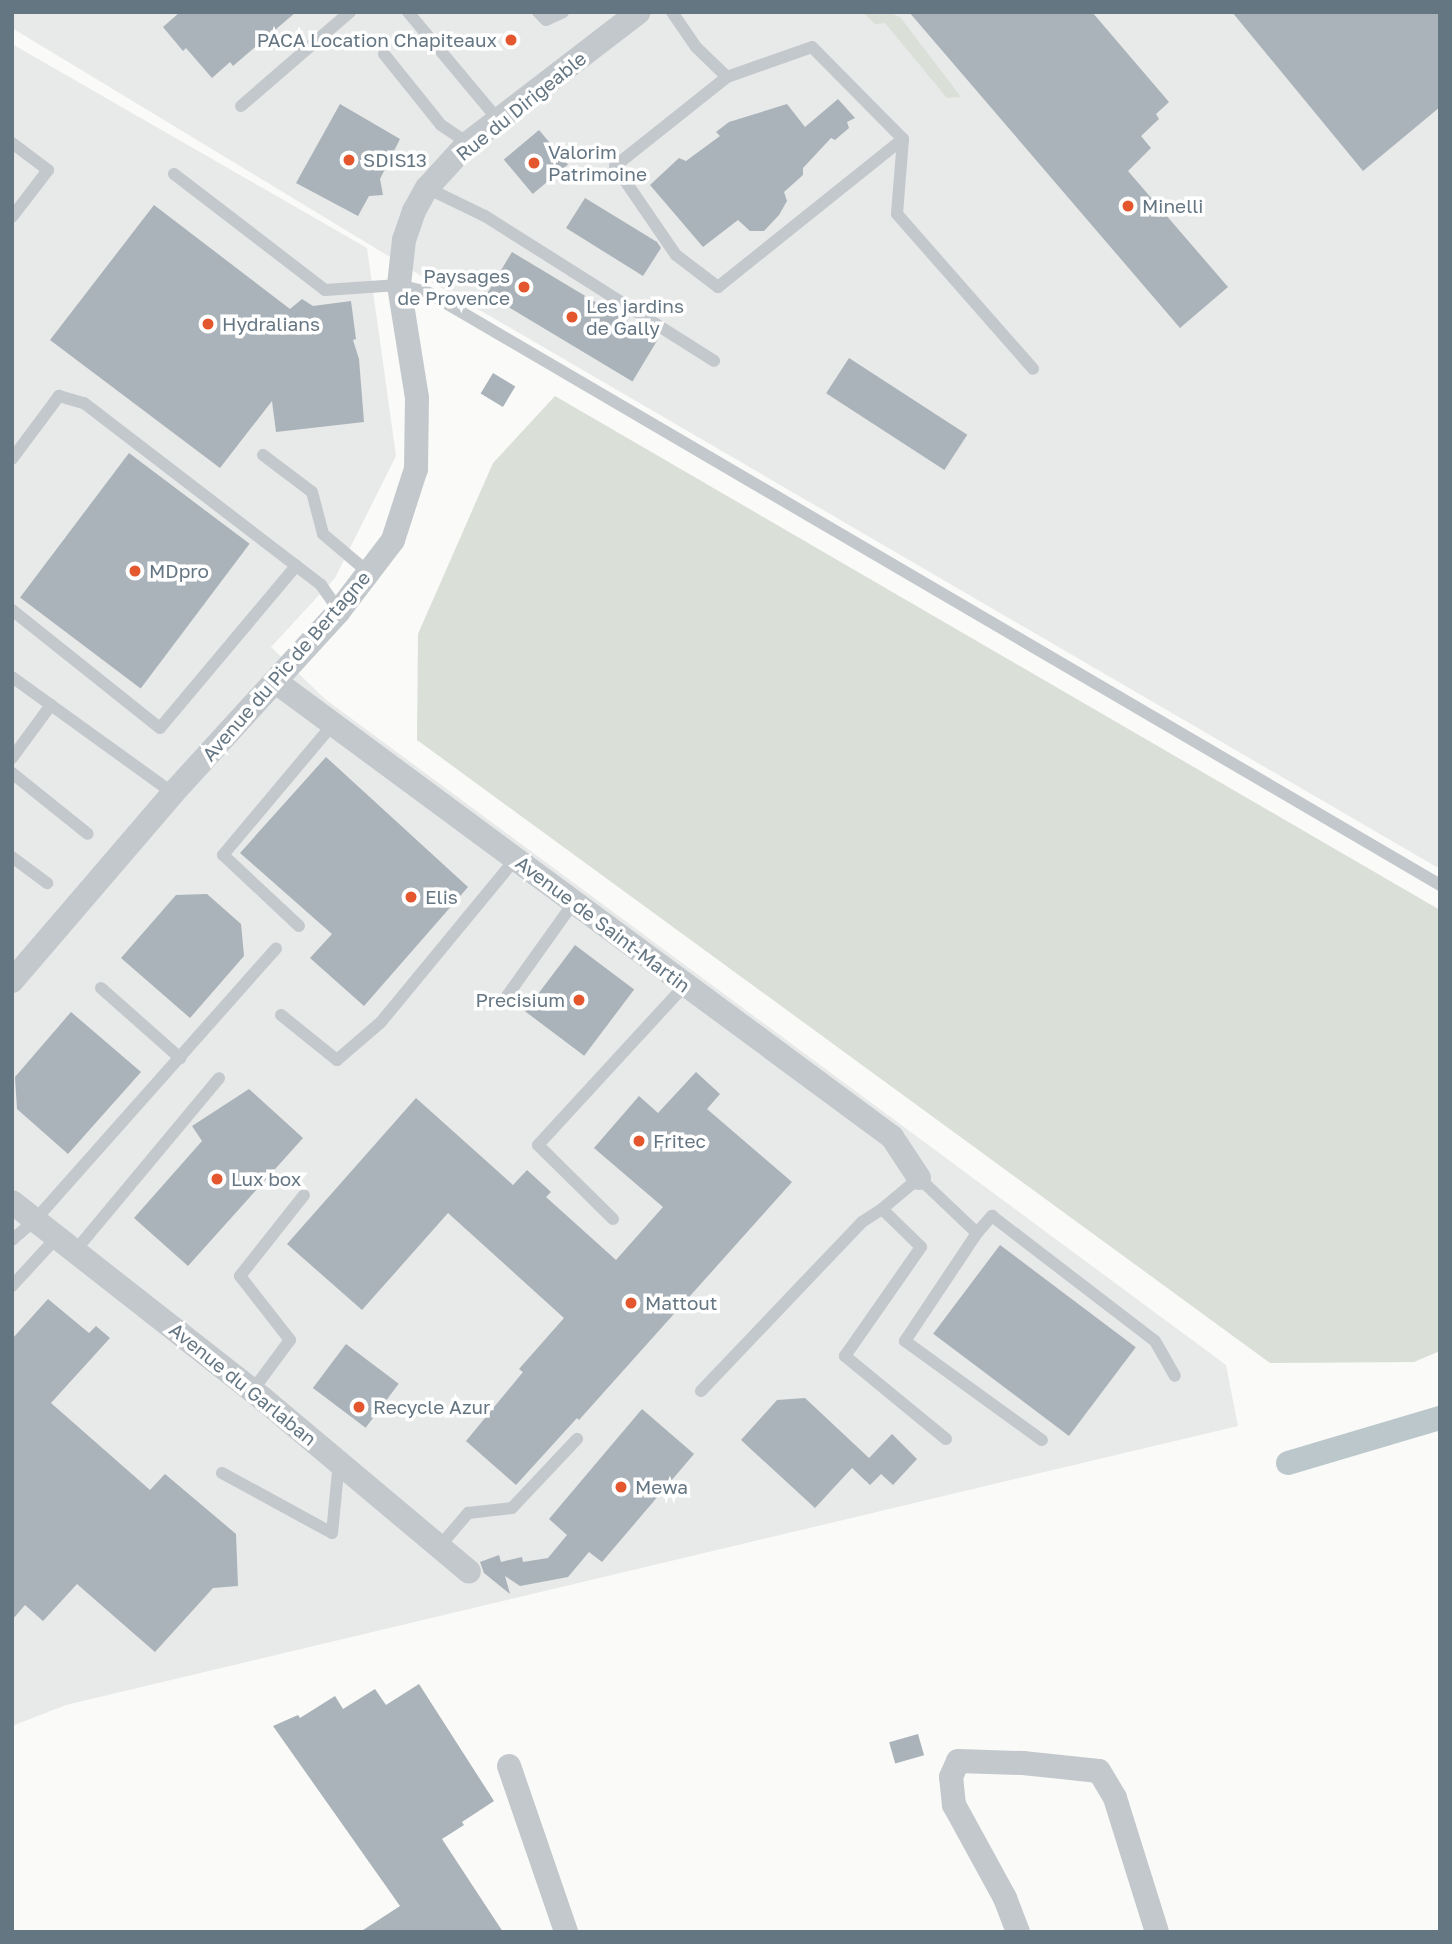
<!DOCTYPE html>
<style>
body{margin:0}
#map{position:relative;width:1452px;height:1944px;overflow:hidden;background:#fafaf8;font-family:"Golos Text",sans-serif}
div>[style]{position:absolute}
.built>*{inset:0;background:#e8e9e9}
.green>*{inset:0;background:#dadfd7}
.canal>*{height:24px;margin:-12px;padding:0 12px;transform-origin:12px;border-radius:12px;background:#bbc7cb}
.building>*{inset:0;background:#aab3b9;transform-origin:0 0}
.lane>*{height:12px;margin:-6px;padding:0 6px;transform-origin:6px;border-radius:6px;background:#c3c8cc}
.street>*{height:24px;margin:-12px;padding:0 12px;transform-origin:12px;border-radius:12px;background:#c3c8cc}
.dots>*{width:19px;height:19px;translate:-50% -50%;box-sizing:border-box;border:4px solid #fff;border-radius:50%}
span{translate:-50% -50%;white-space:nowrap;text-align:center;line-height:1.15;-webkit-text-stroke:7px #fff;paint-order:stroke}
.poi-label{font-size:19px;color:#657683}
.right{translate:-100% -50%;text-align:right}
.left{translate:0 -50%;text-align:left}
.street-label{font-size:19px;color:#657683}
.frame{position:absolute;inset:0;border:14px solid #657683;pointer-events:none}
</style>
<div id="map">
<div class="built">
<i style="clip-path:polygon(12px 12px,1440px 12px,1440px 869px,428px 280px,12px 28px)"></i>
<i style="clip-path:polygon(12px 44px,367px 248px,396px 456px,335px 578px,271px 647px,325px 699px,1226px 1365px,1238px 1426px,66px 1705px,12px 1726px)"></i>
</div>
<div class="green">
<i style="clip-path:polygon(863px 12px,887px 12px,900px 17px,961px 97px,947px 98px,885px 23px,875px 24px)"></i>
<i style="clip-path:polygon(555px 396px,1440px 910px,1440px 1351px,1414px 1362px,1270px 1363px,417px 740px,418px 634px,493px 463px)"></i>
</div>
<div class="canal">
<i style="left:1288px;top:1463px;width:159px;rotate:-16.5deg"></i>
</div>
<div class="building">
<i style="clip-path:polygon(180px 12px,296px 12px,233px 66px,230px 62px,212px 78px,186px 48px,183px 51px,163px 27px)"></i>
<i style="clip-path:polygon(909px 12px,1092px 12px,1169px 102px,1156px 114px,1159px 119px,1141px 136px,1151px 148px,1128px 171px,1228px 287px,1180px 328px)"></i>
<i style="clip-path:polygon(1232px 12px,1440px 12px,1440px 107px,1363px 171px)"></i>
<i style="clip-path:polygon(838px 99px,855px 118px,847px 122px,849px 128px,835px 140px,831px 138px,803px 168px,803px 175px,784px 192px,787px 201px,779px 215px,764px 231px,750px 231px,738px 220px,703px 247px,650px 185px,679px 158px,686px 161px,720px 136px,716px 132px,729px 122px,787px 104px,805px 127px)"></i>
<i style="clip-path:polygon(340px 104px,400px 139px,380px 179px,383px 195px,369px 196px,358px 216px,296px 183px)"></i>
<i style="left:539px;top:130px;width:45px;height:46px;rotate:50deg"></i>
<i style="clip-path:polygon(585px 198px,657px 242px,661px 248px,643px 276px,566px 228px)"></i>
<i style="clip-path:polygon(154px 205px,290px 309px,302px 299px,313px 306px,351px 301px,356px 339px,353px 340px,359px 359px,364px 422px,276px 432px,272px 401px,220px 468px,50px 340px)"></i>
<i style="left:512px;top:252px;width:170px;height:49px;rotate:31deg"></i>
<i style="left:849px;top:358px;width:141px;height:42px;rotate:33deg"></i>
<i style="left:493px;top:373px;width:26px;height:24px;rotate:31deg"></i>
<i style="left:129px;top:453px;width:151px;height:181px;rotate:37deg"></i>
<i style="clip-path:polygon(326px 757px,468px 887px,364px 1006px,310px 958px,332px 934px,240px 853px)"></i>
<i style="clip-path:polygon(207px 894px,241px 924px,244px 956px,190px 1018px,121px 958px,176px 895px)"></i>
<i style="left:575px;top:945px;width:74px;height:83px;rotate:37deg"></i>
<i style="clip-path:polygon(71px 1012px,141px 1072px,68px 1154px,17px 1109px,15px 1077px)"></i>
<i style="clip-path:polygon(696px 1072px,720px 1094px,707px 1109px,792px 1182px,579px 1420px,577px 1418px,516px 1485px,466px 1441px,523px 1372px,519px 1369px,564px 1318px,448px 1213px,362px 1310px,287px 1244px,416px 1098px,513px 1185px,527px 1170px,551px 1192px,546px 1197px,616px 1260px,663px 1207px,594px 1148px,639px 1096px,658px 1113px)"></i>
<i style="clip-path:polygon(249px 1089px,303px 1138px,188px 1266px,134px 1218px,202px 1141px,192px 1126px)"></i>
<i style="left:1000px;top:1245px;width:170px;height:111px;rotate:37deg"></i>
<i style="clip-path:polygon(48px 1299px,89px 1333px,96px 1326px,110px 1338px,51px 1403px,150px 1490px,165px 1474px,236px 1534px,238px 1586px,213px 1588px,155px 1652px,77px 1584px,43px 1621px,25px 1605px,12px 1620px,12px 1339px)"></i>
<i style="left:346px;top:1344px;width:66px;height:55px;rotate:37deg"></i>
<i style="clip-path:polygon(805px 1398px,869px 1458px,892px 1434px,917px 1459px,893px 1485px,881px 1474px,870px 1485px,852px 1468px,815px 1508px,741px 1440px,777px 1400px)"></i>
<i style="clip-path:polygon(642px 1409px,694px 1454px,602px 1562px,589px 1552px,568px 1577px,520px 1586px,505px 1576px,510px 1594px,484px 1573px,480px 1562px,499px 1555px,501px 1562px,522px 1557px,523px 1562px,548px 1558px,567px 1535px,549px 1519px)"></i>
<i style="clip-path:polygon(419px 1684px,494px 1801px,462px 1822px,464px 1825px,442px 1839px,503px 1932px,360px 1932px,400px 1906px,273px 1726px,298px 1715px,300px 1718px,335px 1696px,343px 1709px,375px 1689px,386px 1705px)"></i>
<i style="left:918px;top:1734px;width:22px;height:30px;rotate:74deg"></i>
</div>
<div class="lane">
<i style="left:408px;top:12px;width:142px;rotate:50.1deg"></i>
<i style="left:538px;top:12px;width:11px;rotate:45deg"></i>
<i style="left:546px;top:20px;width:19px;rotate:-25deg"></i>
<i style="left:672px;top:12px;width:42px;rotate:55.6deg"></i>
<i style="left:696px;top:47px;width:43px;rotate:44.1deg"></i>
<i style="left:727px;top:77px;width:90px;rotate:-19.4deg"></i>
<i style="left:812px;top:47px;width:129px;rotate:45.3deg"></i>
<i style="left:903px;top:139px;width:75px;rotate:94.6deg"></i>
<i style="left:897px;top:214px;width:206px;rotate:48.7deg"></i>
<i style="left:384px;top:54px;width:91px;rotate:51.2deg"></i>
<i style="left:441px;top:125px;width:32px;rotate:34deg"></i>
<i style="left:727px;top:77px;width:143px;rotate:141.5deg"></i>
<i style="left:615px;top:166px;width:108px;rotate:55.6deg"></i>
<i style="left:676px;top:255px;width:53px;rotate:37.3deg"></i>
<i style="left:718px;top:287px;width:237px;rotate:-38.7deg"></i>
<i style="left:241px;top:106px;width:144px;rotate:-40.8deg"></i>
<i style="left:12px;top:143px;width:45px;rotate:36.9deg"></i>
<i style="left:48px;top:170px;width:59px;rotate:127.5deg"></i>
<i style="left:174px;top:174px;width:190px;rotate:37.5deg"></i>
<i style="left:325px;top:290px;width:74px;rotate:-3.9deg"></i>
<i style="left:399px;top:285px;width:29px;rotate:14deg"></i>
<i style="left:427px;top:292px;width:1174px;rotate:30.34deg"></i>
<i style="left:427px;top:188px;width:64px;rotate:25.8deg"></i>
<i style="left:485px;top:216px;width:271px;rotate:32.3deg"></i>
<i style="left:263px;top:455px;width:61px;rotate:37.1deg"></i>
<i style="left:312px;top:492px;width:43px;rotate:75.3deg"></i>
<i style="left:323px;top:534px;width:59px;rotate:40.2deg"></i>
<i style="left:12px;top:459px;width:79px;rotate:-53.3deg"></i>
<i style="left:59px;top:396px;width:26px;rotate:16deg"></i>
<i style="left:84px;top:403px;width:299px;rotate:37.5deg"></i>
<i style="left:321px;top:585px;width:32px;rotate:55deg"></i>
<i style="left:12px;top:610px;width:189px;rotate:38.6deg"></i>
<i style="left:160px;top:728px;width:212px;rotate:-50deg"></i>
<i style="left:12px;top:677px;width:198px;rotate:35.8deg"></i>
<i style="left:12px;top:758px;width:66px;rotate:-53.7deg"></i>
<i style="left:12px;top:773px;width:97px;rotate:38.8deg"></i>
<i style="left:12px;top:857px;width:44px;rotate:36.6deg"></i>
<i style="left:299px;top:926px;width:104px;rotate:-136.9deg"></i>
<i style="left:223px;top:855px;width:170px;rotate:-50deg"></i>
<i style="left:101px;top:988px;width:106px;rotate:41.5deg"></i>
<i style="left:507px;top:996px;width:115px;rotate:-54.5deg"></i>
<i style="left:281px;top:1015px;width:72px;rotate:38.8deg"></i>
<i style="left:337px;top:1060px;width:58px;rotate:-40.8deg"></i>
<i style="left:381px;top:1022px;width:212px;rotate:-50.5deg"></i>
<i style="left:613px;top:1219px;width:105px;rotate:-135.4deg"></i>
<i style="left:538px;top:1145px;width:216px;rotate:-47.4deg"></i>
<i style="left:977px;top:1233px;width:130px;rotate:123.7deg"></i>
<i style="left:905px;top:1341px;width:169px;rotate:35.9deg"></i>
<i style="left:12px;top:1240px;width:30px;rotate:-41deg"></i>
<i style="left:35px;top:1220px;width:363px;rotate:-48.4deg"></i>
<i style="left:75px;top:1251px;width:225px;rotate:-50.2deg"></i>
<i style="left:12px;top:1286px;width:67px;rotate:-47.4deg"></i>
<i style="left:253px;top:1390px;width:62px;rotate:-53.5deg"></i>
<i style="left:290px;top:1340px;width:81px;rotate:-128deg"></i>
<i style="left:240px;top:1276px;width:103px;rotate:-51.7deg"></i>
<i style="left:701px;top:1391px;width:233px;rotate:-46.4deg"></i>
<i style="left:862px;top:1222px;width:24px;rotate:-33deg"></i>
<i style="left:946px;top:1439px;width:131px;rotate:-140.6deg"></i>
<i style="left:845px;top:1356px;width:133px;rotate:-55.1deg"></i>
<i style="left:921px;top:1247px;width:54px;rotate:-135.7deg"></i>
<i style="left:882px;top:1209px;width:48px;rotate:-40deg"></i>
<i style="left:919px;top:1178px;width:80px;rotate:43.5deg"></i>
<i style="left:977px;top:1233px;width:23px;rotate:-49deg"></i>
<i style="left:992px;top:1216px;width:205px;rotate:37.5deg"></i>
<i style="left:1155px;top:1341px;width:40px;rotate:60.3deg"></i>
<i style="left:222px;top:1473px;width:125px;rotate:28.6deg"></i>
<i style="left:332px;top:1533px;width:71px;rotate:-84.4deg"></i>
<i style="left:439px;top:1547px;width:45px;rotate:-49.5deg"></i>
<i style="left:468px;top:1513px;width:44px;rotate:-6.5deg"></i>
<i style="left:512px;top:1508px;width:95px;rotate:-46.7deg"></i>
</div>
<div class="street">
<i style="left:276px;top:682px;width:766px;rotate:36.45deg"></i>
<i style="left:892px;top:1137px;width:49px;rotate:56.6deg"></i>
<i style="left:12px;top:981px;width:248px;rotate:-49.4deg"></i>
<i style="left:173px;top:793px;width:246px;rotate:-47.6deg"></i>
<i style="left:339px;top:611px;width:89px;rotate:-52.7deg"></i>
<i style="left:393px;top:540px;width:75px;rotate:-72.1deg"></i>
<i style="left:416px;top:469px;width:71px;rotate:-89.2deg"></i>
<i style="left:417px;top:398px;width:114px;rotate:-99.1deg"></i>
<i style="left:399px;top:285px;width:45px;rotate:-83.7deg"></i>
<i style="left:404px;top:240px;width:31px;rotate:-71deg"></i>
<i style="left:414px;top:211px;width:26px;rotate:-61deg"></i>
<i style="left:427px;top:188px;width:61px;rotate:-47.7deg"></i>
<i style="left:468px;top:143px;width:215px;rotate:-37.5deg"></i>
<i style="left:12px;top:1202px;width:318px;rotate:38.1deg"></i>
<i style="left:262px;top:1398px;width:270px;rotate:40deg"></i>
<i style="left:509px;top:1766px;width:176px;rotate:71deg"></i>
<i style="left:1018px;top:1932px;width:36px;rotate:-111deg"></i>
<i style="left:1005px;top:1898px;width:106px;rotate:-118.7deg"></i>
<i style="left:954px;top:1805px;width:28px;rotate:-96deg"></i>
<i style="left:951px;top:1777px;width:17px;rotate:-66deg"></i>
<i style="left:958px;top:1761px;width:65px;rotate:1.8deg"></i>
<i style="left:1023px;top:1763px;width:76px;rotate:6deg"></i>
<i style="left:1099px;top:1771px;width:31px;rotate:59deg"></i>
<i style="left:1115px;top:1798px;width:140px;rotate:72.6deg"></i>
</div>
<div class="dots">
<i style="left:511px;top:40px;background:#e4572e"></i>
<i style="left:349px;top:160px;background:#e4572e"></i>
<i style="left:534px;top:163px;background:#e4572e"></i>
<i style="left:1128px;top:206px;background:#e4572e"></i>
<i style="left:524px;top:287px;background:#e4572e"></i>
<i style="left:572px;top:317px;background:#e4572e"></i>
<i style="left:208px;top:324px;background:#e4572e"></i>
<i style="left:135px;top:571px;background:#e4572e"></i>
<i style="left:411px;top:897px;background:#e4572e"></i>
<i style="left:579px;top:1000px;background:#e4572e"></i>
<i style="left:639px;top:1141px;background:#e4572e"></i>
<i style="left:217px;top:1179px;background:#e4572e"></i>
<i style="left:631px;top:1303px;background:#e4572e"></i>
<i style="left:359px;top:1407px;background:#e4572e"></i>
<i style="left:621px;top:1487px;background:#e4572e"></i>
</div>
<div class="poi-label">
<span class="right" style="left:497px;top:40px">PACA Location Chapiteaux</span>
<span class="left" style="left:548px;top:163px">Valorim<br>Patrimoine</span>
<span class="left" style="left:363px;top:160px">SDIS13</span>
<span class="left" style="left:1142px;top:206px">Minelli</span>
<span class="right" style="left:510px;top:287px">Paysages<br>de Provence</span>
<span class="left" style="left:586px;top:317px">Les jardins<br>de Gally</span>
<span class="left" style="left:222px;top:324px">Hydralians</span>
<span class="left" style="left:149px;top:571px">MDpro</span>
<span class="left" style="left:425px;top:897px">Elis</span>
<span class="right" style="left:565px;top:1000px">Precisium</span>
<span class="left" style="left:653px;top:1141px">Fritec</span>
<span class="left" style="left:231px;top:1179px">Lux box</span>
<span class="left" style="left:645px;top:1303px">Mattout</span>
<span class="left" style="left:373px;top:1407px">Recycle Azur</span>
<span class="left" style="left:635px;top:1487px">Mewa</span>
</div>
<div class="street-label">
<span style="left:521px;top:106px;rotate:-39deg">Rue du Dirigeable</span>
<span style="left:286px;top:666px;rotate:-49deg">Avenue du Pic de Bertagne</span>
<span style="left:603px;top:924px;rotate:37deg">Avenue de Saint-Martin</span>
<span style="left:243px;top:1384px;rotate:39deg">Avenue du Garlaban</span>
</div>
<div class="frame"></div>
</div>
